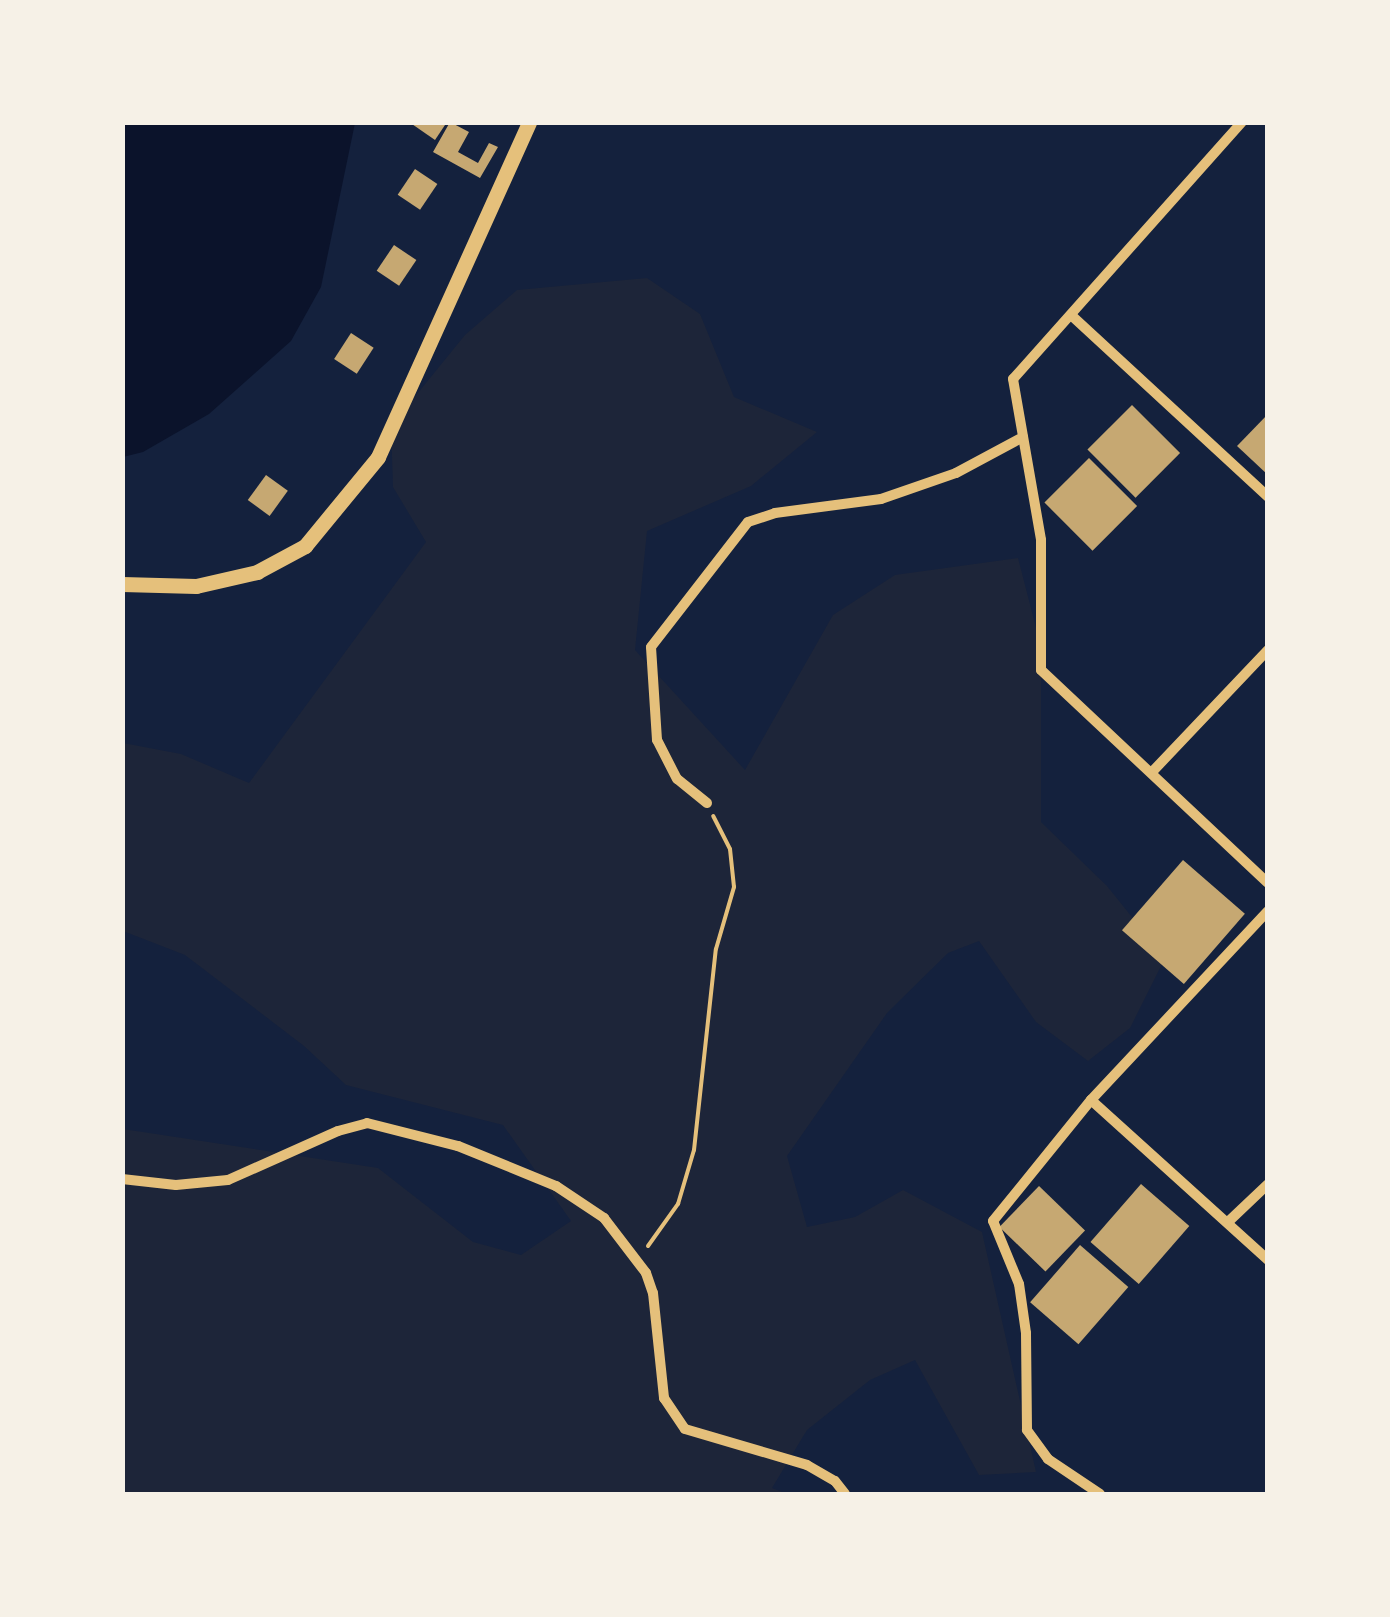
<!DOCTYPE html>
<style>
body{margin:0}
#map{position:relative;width:1390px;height:1617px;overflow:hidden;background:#14213d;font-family:"Space Grotesk",sans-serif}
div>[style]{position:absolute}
.green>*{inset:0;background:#1d2539}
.water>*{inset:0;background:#0b132b}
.building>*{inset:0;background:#c6a872;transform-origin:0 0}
.path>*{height:4px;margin:-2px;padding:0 2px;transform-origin:2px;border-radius:2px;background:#e5c07b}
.minor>*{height:10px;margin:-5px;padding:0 5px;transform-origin:5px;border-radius:5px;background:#e5c07b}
.tertiary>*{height:15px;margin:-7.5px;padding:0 7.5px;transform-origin:7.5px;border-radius:7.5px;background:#e5c07b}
span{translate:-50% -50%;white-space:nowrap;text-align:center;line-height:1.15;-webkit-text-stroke:8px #f6f1e7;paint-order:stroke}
.frame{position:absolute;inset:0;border:125px solid #f6f1e7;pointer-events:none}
</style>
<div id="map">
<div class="green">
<i style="clip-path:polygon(647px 278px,700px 314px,734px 397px,817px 432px,751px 486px,647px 531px,635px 650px,745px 770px,833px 615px,895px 575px,1018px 558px,1041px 647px,1041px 822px,1107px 886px,1165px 958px,1130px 1028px,1088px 1061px,1036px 1022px,979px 941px,948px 953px,887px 1013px,787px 1156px,807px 1227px,855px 1217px,903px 1190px,982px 1232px,1036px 1472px,979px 1475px,915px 1360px,870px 1380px,807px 1430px,772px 1488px,787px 1494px,123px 1494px,123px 1129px,378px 1168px,473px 1242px,521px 1255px,571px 1221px,503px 1125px,346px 1085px,304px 1046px,185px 955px,123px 931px,123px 743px,181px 754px,249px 783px,426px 542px,393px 487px,391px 426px,465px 335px,517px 290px)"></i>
</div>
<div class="water">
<i style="clip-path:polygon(123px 122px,355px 123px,321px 287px,291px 341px,209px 414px,143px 452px,123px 457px)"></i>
</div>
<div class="building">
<i style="clip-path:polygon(409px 122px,447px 122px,435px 140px)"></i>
<i style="clip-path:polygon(450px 122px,469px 132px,458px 152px,478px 163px,489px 143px,498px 147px,480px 178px,433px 152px)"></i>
<i style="left:415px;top:169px;width:27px;height:31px;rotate:34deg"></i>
<i style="left:394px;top:245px;width:27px;height:31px;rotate:34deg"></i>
<i style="left:351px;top:333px;width:27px;height:31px;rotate:33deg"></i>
<i style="left:1132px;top:405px;width:68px;height:63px;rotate:45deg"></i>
<i style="clip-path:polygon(1268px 414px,1268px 475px,1237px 446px)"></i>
<i style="left:1089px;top:458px;width:68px;height:63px;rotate:45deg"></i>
<i style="left:266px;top:475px;width:27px;height:31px;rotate:36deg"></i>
<i style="left:1183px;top:860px;width:82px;height:93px;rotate:41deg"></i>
<i style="left:1141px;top:1184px;width:64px;height:77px;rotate:41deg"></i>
<i style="left:1039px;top:1186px;width:64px;height:57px;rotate:44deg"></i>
<i style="left:1080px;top:1245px;width:64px;height:76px;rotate:41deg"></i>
</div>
<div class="path">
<i style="left:648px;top:1246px;width:52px;rotate:-54.5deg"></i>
<i style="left:678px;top:1204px;width:56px;rotate:-73.5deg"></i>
<i style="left:694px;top:1150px;width:202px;rotate:-83.8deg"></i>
<i style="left:716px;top:949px;width:65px;rotate:-73.8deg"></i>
<i style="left:734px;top:887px;width:38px;rotate:-96deg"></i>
<i style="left:730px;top:849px;width:37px;rotate:-117deg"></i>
</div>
<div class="minor">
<i style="left:1242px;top:122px;width:344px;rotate:131.7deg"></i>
<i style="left:1013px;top:379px;width:163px;rotate:80.1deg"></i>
<i style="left:1041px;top:540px;width:130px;rotate:90deg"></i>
<i style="left:1041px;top:670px;width:311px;rotate:43.2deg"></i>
<i style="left:1071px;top:315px;width:268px;rotate:42.7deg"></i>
<i style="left:1153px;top:771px;width:167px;rotate:-46.5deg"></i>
<i style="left:707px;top:803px;width:38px;rotate:-141deg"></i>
<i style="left:677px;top:779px;width:44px;rotate:-117.1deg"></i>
<i style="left:657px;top:740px;width:93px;rotate:-93.7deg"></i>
<i style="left:651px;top:647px;width:158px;rotate:-52.2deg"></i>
<i style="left:748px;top:522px;width:28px;rotate:-18deg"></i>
<i style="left:775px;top:513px;width:107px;rotate:-7.5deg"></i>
<i style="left:881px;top:499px;width:79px;rotate:-19.1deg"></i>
<i style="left:956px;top:473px;width:76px;rotate:-28.2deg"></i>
<i style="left:1091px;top:1100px;width:239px;rotate:42.1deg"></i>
<i style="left:122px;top:1179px;width:54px;rotate:6.3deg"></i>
<i style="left:176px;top:1185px;width:52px;rotate:-5.5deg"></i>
<i style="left:228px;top:1180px;width:120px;rotate:-24deg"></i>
<i style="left:338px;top:1131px;width:30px;rotate:-15deg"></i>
<i style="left:367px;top:1123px;width:94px;rotate:14.2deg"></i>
<i style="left:458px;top:1146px;width:106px;rotate:22.2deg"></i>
<i style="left:556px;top:1186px;width:58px;rotate:33.7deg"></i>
<i style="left:604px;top:1218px;width:69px;rotate:52.6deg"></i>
<i style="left:646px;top:1273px;width:21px;rotate:71deg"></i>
<i style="left:653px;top:1293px;width:106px;rotate:84deg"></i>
<i style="left:664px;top:1398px;width:37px;rotate:56deg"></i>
<i style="left:685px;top:1429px;width:127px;rotate:16.4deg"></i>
<i style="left:807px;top:1465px;width:32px;rotate:30deg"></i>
<i style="left:835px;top:1481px;width:16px;rotate:52deg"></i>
<i style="left:1228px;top:1222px;width:55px;rotate:-43.5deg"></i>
<i style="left:1100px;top:1494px;width:63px;rotate:-146.1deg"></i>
<i style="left:1048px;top:1459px;width:36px;rotate:-126deg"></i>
<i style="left:1027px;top:1430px;width:97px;rotate:-90.6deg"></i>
<i style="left:1026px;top:1333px;width:49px;rotate:-98.1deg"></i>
<i style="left:1019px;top:1284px;width:68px;rotate:-112.4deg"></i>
<i style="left:993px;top:1221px;width:156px;rotate:-51deg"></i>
<i style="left:1091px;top:1100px;width:259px;rotate:-46.9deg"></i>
</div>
<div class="tertiary">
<i style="left:122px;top:584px;width:74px;rotate:1.5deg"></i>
<i style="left:196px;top:586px;width:63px;rotate:-12.9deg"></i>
<i style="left:257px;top:572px;width:55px;rotate:-28.4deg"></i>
<i style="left:305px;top:546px;width:115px;rotate:-50.6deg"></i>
<i style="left:378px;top:457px;width:367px;rotate:-65.7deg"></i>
</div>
<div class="frame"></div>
</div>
